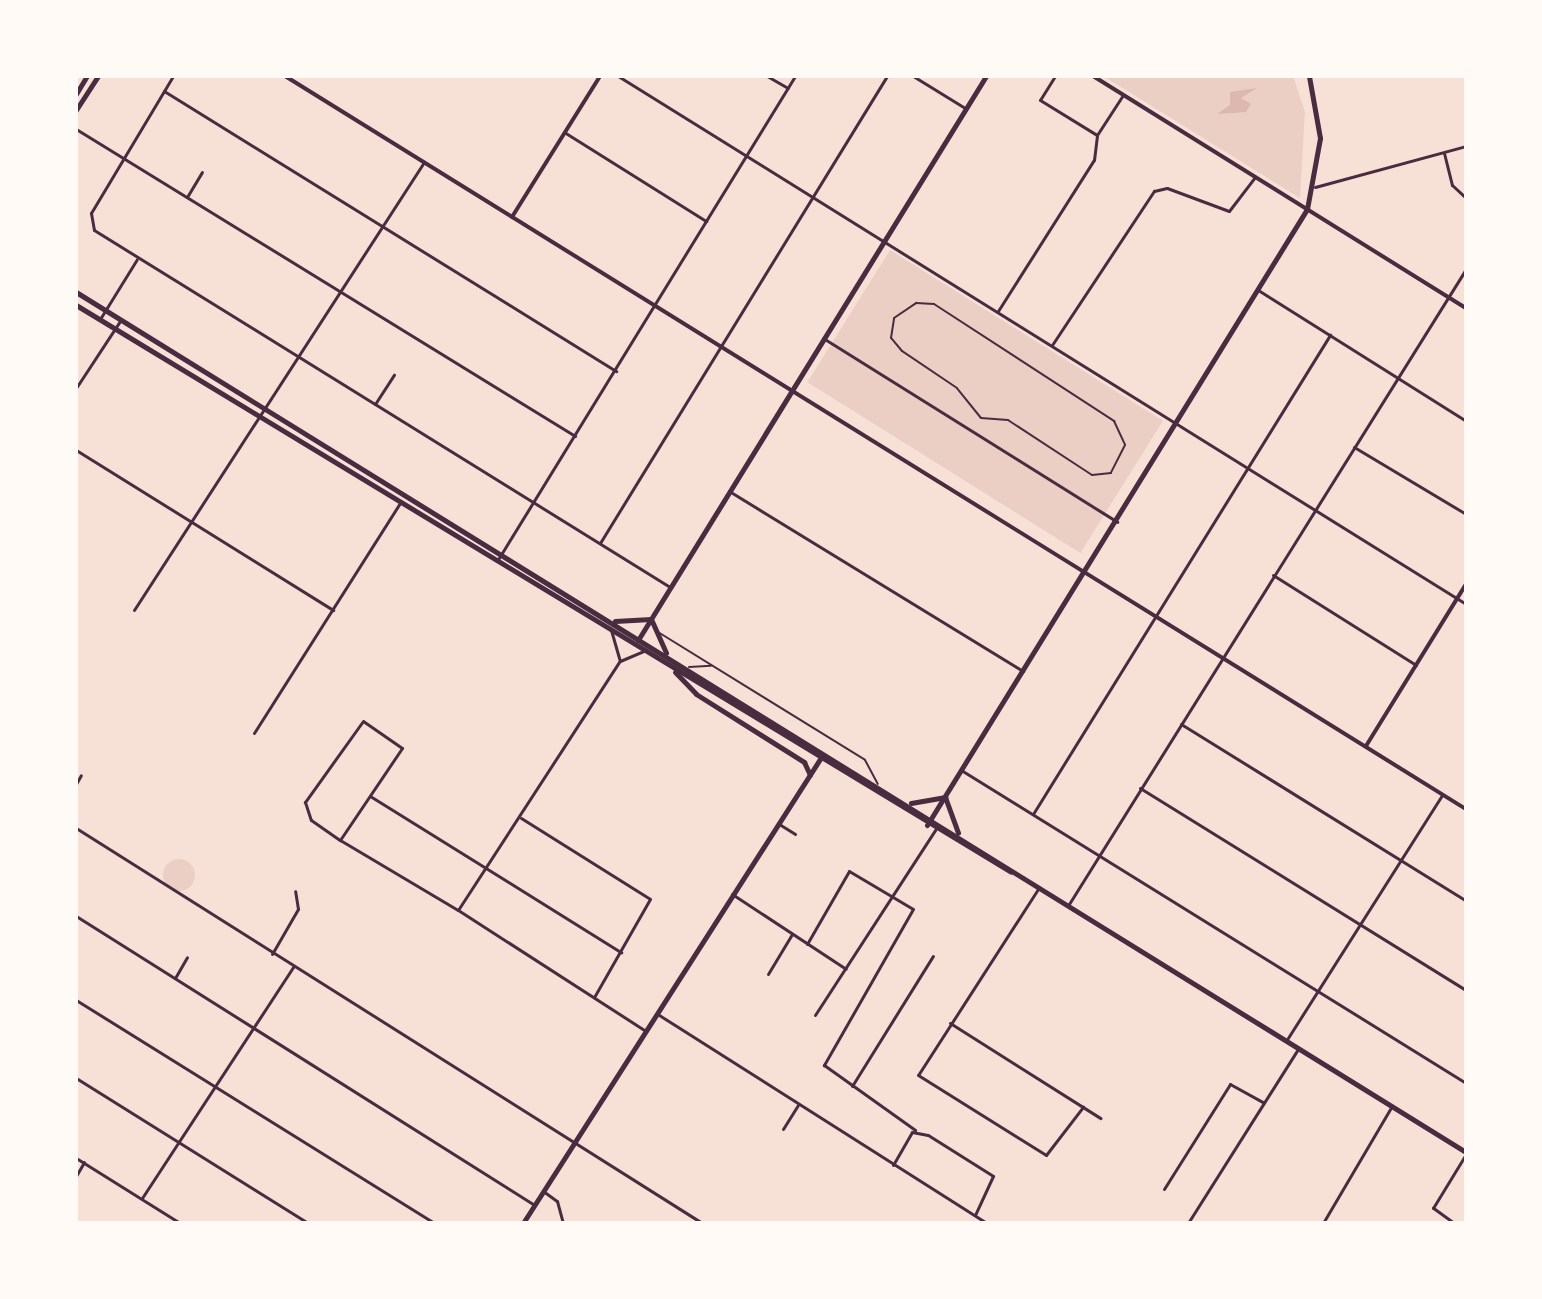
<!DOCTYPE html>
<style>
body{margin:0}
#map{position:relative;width:1542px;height:1299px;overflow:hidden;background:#f7e1d7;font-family:"Asap Condensed",sans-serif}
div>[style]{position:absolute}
.green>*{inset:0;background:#ebcfc5;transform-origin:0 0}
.round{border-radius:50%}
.water>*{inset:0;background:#dcb8b0}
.service>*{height:2px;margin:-1px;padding:0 1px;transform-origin:1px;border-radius:1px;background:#4a2c40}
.pedestrian>*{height:2px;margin:-1px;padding:0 1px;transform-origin:1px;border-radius:1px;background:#4a2c40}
.minor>*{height:3px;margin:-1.5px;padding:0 1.5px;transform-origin:1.5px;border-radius:1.5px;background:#4a2c40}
.tertiary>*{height:4px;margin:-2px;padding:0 2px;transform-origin:2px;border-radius:2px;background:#4a2c40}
.secondary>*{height:5px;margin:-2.5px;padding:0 2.5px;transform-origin:2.5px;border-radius:2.5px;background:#4a2c40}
.primary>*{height:5px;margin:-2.5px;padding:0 2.5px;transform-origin:2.5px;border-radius:2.5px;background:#4a2c40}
span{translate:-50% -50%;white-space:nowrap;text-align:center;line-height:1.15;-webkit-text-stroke:8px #fffaf5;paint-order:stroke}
.frame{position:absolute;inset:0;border:78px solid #fffaf5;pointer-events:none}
</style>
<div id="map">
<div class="green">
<i style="clip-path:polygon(1103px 76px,1293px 76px,1305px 112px,1300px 198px)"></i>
<i style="left:890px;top:250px;width:322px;height:156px;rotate:32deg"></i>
<i class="round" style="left:163px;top:859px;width:32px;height:32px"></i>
</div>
<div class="water">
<i style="clip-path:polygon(1257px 88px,1241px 98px,1251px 104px,1246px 112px,1217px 114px,1230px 105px,1230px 92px)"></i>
</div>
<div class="service">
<i style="left:658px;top:632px;width:243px;rotate:31.7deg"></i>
<i style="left:865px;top:760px;width:27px;rotate:62deg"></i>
<i style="left:689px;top:667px;width:22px;rotate:-3deg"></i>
</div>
<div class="pedestrian">
<i style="left:934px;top:304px;width:215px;rotate:33deg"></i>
<i style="left:1114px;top:421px;width:26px;rotate:65deg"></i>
<i style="left:1125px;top:445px;width:31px;rotate:117deg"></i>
<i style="left:1111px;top:473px;width:19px;rotate:174deg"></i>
<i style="left:1092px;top:475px;width:100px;rotate:-146.8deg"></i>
<i style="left:1008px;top:420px;width:27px;rotate:-176deg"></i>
<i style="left:981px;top:418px;width:38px;rotate:-129deg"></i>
<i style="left:957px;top:388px;width:66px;rotate:-146.1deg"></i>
<i style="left:902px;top:351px;width:17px;rotate:-130deg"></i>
<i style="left:891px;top:338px;width:20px;rotate:-81deg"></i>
<i style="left:894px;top:318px;width:27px;rotate:-34deg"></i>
<i style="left:916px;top:303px;width:18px;rotate:3deg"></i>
</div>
<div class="minor">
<i style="left:173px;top:76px;width:160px;rotate:120.9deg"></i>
<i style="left:91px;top:213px;width:17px;rotate:80deg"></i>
<i style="left:94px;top:230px;width:678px;rotate:31.79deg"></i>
<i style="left:618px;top:76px;width:999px;rotate:31.91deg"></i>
<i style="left:767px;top:76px;width:24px;rotate:30deg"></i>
<i style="left:913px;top:76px;width:61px;rotate:31.6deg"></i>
<i style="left:1055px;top:76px;width:28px;rotate:122deg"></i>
<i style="left:1040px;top:100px;width:67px;rotate:31.6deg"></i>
<i style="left:164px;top:91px;width:532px;rotate:31.78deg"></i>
<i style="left:76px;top:129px;width:586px;rotate:31.6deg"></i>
<i style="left:564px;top:132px;width:168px;rotate:32.1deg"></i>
<i style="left:1444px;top:153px;width:33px;rotate:76deg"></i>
<i style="left:1452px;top:185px;width:19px;rotate:43deg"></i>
<i style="left:1315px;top:187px;width:156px;rotate:-15.2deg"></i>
<i style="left:187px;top:197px;width:29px;rotate:-59deg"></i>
<i style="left:1258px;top:290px;width:246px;rotate:32.2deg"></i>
<i style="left:998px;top:311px;width:179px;rotate:-57.6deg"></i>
<i style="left:1094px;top:160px;width:25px;rotate:-83deg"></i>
<i style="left:1097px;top:135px;width:48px;rotate:-57deg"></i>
<i style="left:100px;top:319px;width:70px;rotate:-58.3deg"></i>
<i style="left:823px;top:338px;width:347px;rotate:32deg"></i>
<i style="left:1052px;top:345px;width:185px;rotate:-56.5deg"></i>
<i style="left:1154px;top:191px;width:13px;rotate:-13deg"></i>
<i style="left:1167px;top:188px;width:66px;rotate:20.4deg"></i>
<i style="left:1229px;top:211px;width:43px;rotate:-52.6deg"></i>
<i style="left:76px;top:388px;width:80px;rotate:-56.7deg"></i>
<i style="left:375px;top:404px;width:35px;rotate:-57deg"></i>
<i style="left:1354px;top:447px;width:131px;rotate:30.9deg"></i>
<i style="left:76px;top:450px;width:303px;rotate:31.9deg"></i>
<i style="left:729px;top:491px;width:345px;rotate:31.5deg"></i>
<i style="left:600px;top:543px;width:548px;rotate:-58.43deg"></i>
<i style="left:497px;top:561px;width:569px;rotate:-58.43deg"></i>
<i style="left:1273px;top:575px;width:169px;rotate:32.2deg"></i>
<i style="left:134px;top:610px;width:534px;rotate:-57.08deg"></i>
<i style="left:611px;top:630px;width:32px;rotate:74deg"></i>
<i style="left:1181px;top:724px;width:335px;rotate:31.8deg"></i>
<i style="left:254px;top:733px;width:272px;rotate:-57.6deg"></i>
<i style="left:961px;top:770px;width:594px;rotate:31.79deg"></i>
<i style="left:76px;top:784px;width:10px;rotate:-61deg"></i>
<i style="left:1140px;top:788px;width:384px;rotate:31.8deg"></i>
<i style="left:370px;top:796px;width:296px;rotate:31.9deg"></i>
<i style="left:1033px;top:814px;width:564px;rotate:-58.2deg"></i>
<i style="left:521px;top:818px;width:152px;rotate:32.1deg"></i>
<i style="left:650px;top:899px;width:113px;rotate:119.7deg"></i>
<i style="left:779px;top:824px;width:19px;rotate:32deg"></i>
<i style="left:76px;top:828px;width:740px;rotate:32.25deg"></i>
<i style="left:340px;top:840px;width:111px;rotate:-56deg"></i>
<i style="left:402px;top:748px;width:47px;rotate:-145.3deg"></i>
<i style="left:363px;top:721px;width:100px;rotate:125.6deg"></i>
<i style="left:305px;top:802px;width:19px;rotate:72deg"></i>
<i style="left:311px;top:820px;width:35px;rotate:35deg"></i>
<i style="left:340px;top:840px;width:137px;rotate:30.7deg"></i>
<i style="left:458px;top:910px;width:221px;rotate:32.8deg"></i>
<i style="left:1038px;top:889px;width:221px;rotate:122.8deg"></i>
<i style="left:918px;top:1075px;width:151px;rotate:32deg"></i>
<i style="left:1046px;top:1155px;width:61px;rotate:-52.4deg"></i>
<i style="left:732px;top:894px;width:136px;rotate:33.3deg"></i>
<i style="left:1069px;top:904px;width:749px;rotate:-57.99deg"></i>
<i style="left:458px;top:910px;width:297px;rotate:-57deg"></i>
<i style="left:620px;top:661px;width:26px;rotate:-23deg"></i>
<i style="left:76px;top:916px;width:540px;rotate:32.22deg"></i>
<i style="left:807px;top:944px;width:84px;rotate:-60.1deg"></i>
<i style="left:849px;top:871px;width:74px;rotate:30.7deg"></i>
<i style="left:913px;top:909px;width:180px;rotate:119.7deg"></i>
<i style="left:824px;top:1065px;width:112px;rotate:35.5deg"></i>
<i style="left:272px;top:954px;width:52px;rotate:-60deg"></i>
<i style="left:298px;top:909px;width:18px;rotate:-99deg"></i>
<i style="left:768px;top:974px;width:47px;rotate:-59deg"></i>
<i style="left:175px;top:978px;width:24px;rotate:-60deg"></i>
<i style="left:76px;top:1000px;width:422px;rotate:31.9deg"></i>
<i style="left:659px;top:1015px;width:388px;rotate:32.4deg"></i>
<i style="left:815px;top:1015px;width:221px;rotate:-57deg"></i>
<i style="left:950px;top:1023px;width:178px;rotate:32.3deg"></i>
<i style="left:1286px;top:1041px;width:291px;rotate:-57.6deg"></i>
<i style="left:76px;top:1078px;width:274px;rotate:32deg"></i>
<i style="left:852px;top:1086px;width:153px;rotate:-58.1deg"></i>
<i style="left:783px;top:1129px;width:28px;rotate:-58deg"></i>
<i style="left:76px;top:1158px;width:123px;rotate:32deg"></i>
<i style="left:893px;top:1165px;width:38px;rotate:-60deg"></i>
<i style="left:912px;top:1132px;width:16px;rotate:11deg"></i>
<i style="left:928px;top:1135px;width:77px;rotate:32.2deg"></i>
<i style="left:993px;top:1176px;width:43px;rotate:114.8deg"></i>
<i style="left:76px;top:1176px;width:16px;rotate:-60deg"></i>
<i style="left:1164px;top:1189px;width:124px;rotate:-57.8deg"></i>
<i style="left:1230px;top:1084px;width:38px;rotate:29deg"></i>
<i style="left:543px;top:1191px;width:17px;rotate:36deg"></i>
<i style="left:557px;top:1201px;width:23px;rotate:75deg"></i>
<i style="left:142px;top:1198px;width:276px;rotate:-56.8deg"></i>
<i style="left:1188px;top:1223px;width:206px;rotate:-57.7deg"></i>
<i style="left:1323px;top:1223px;width:136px;rotate:-59.5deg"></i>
<i style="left:1454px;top:1223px;width:26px;rotate:-144deg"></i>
<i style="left:1433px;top:1208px;width:63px;rotate:-58.6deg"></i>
</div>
<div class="tertiary">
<i style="left:285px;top:76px;width:1390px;rotate:31.83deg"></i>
<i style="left:1093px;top:76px;width:439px;rotate:31.9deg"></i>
<i style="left:512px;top:217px;width:166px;rotate:-58deg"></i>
<i style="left:1366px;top:746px;width:190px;rotate:-58.3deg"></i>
</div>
<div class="secondary">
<i style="left:76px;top:94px;width:21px;rotate:-59deg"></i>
<i style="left:76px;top:110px;width:40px;rotate:-57.1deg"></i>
<i style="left:638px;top:640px;width:663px;rotate:-58.32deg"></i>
<i style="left:927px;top:825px;width:724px;rotate:-58.33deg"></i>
<i style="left:1307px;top:209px;width:72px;rotate:-79.6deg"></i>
<i style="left:1320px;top:138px;width:63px;rotate:-100.1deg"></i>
<i style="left:523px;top:1223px;width:551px;rotate:-57.38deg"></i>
</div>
<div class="primary">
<i style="left:76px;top:292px;width:1635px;rotate:31.75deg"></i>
<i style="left:76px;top:305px;width:1093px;rotate:31.23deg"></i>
<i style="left:615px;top:621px;width:36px;rotate:-3deg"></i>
<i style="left:651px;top:619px;width:37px;rotate:66deg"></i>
<i style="left:675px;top:672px;width:30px;rotate:46deg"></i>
<i style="left:696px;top:694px;width:128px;rotate:32.2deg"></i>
<i style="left:804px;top:762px;width:14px;rotate:65deg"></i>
<i style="left:911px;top:803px;width:35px;rotate:-10deg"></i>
<i style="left:945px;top:797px;width:38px;rotate:70deg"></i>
</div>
<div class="frame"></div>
</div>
